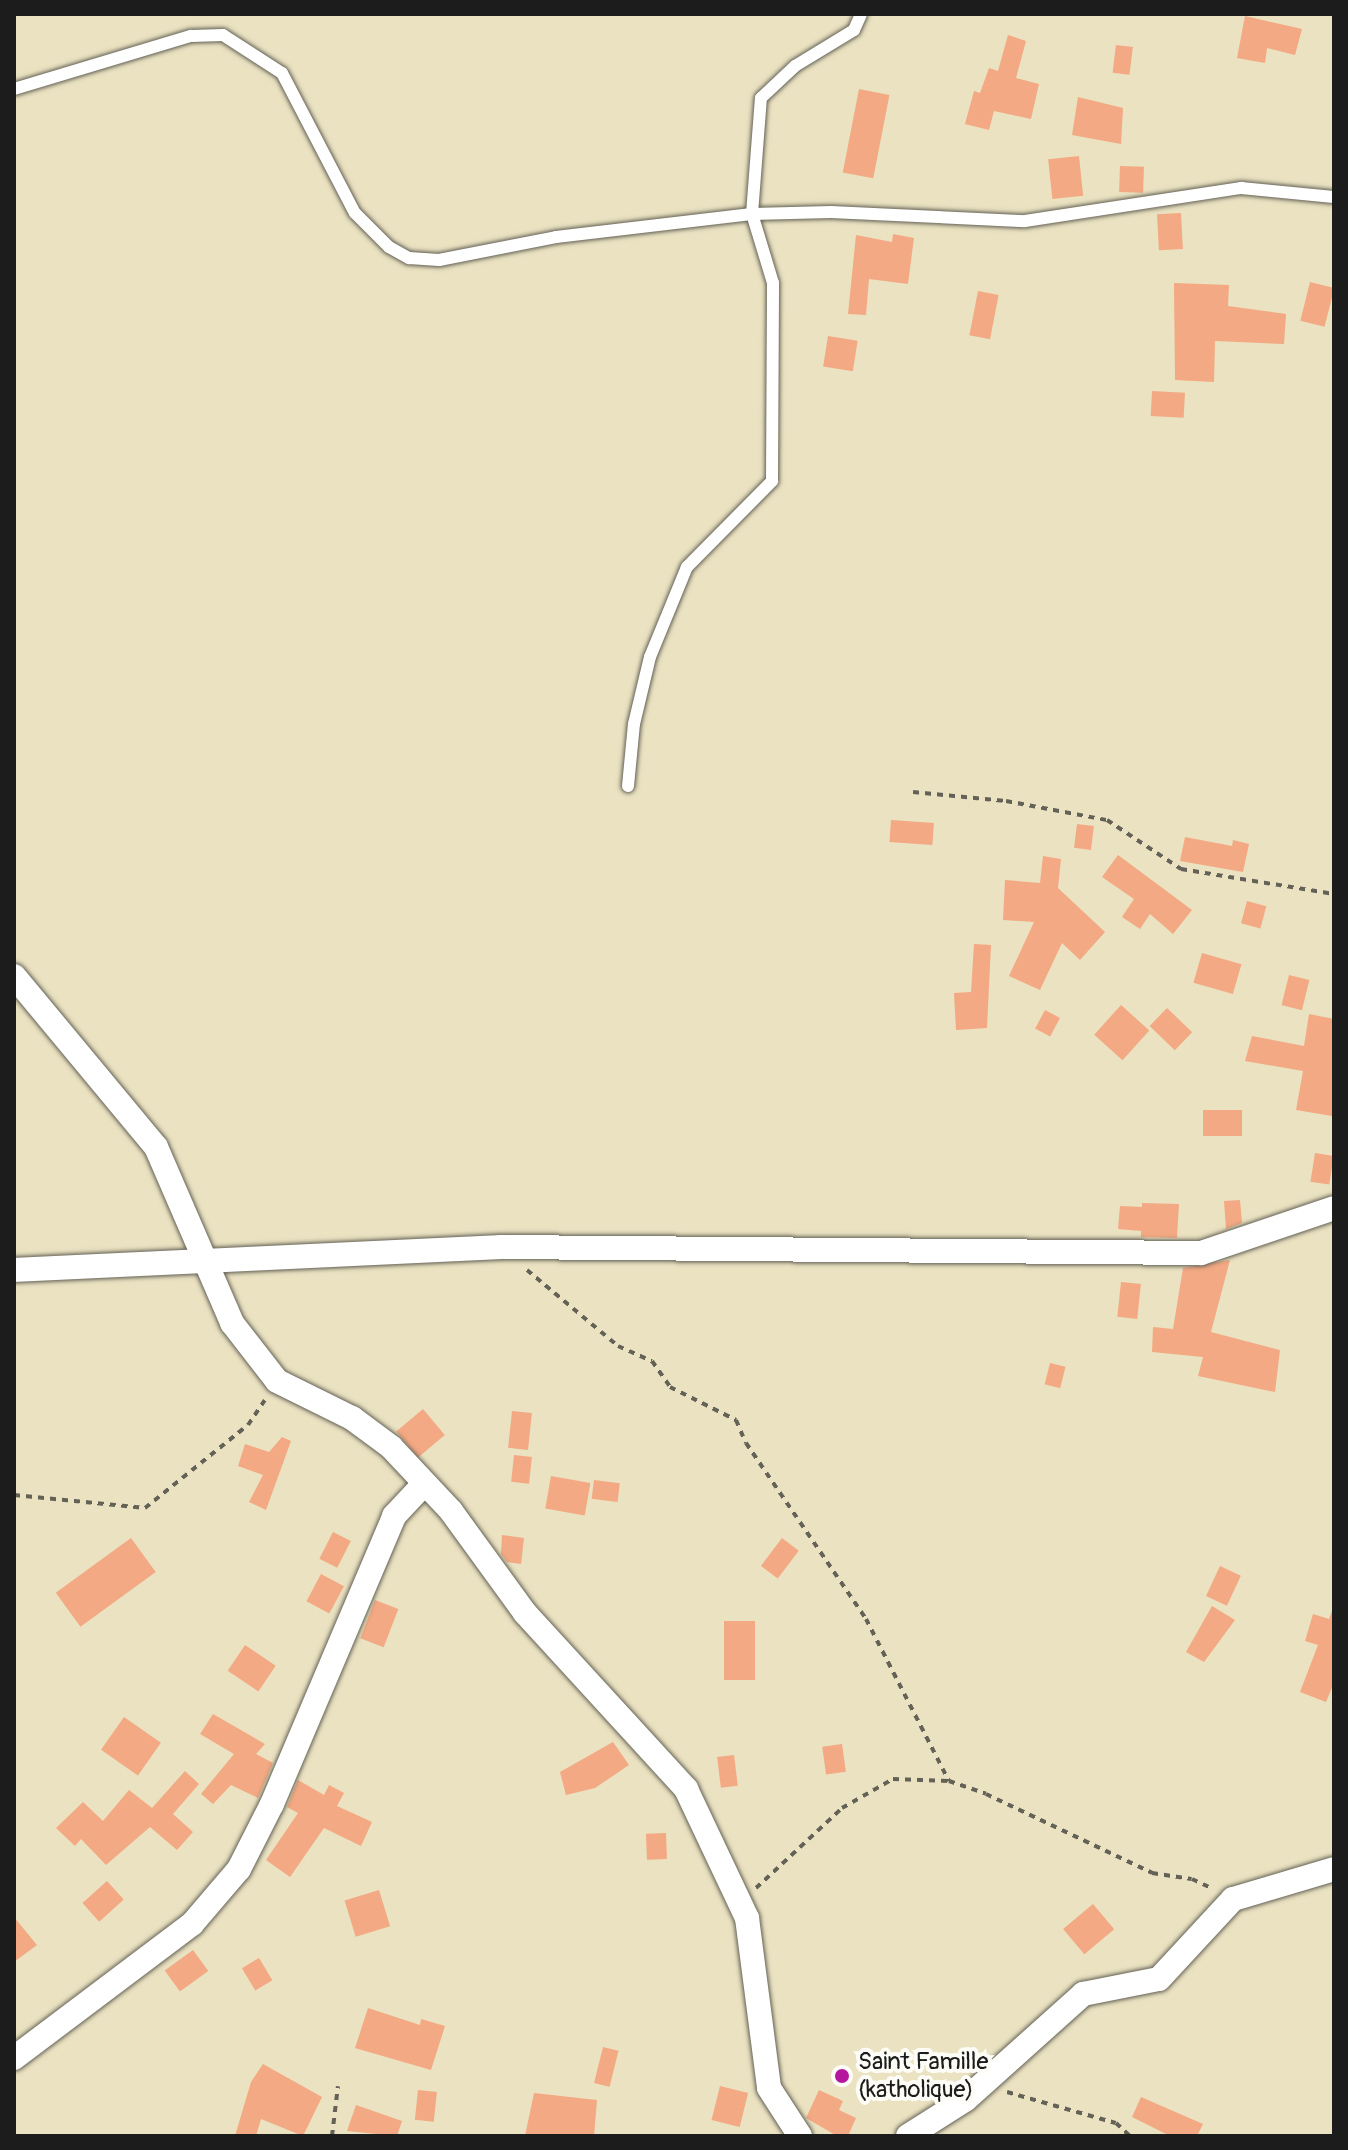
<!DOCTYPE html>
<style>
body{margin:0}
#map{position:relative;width:1348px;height:2150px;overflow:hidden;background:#eae2c1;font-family:Pangolin,sans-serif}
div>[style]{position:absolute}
.building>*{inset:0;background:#f3a983;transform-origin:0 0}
.path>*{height:4px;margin-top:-2px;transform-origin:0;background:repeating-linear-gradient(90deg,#646156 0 6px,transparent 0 12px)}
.roads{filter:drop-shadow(0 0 2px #646156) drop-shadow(0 0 2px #646156)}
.lane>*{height:12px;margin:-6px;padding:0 6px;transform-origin:6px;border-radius:6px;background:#fff}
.street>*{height:24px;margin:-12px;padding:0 12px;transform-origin:12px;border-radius:12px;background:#fff}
.dots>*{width:22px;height:22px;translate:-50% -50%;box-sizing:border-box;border:4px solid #fdfcf7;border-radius:50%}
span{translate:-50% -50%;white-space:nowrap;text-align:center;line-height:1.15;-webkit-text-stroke:8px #fdfcf7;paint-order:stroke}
.poi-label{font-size:24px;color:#1c1c1c}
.left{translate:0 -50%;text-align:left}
.frame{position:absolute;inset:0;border:16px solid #1c1c1c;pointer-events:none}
</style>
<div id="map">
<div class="building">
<i style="clip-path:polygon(1245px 16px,1302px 29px,1295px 55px,1267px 48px,1265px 63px,1237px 58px)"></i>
<i style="clip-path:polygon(1008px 35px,1026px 41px,1016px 78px,1039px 84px,1031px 119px,994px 111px,989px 130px,965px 124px,974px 91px,980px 93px,989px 68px,998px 71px)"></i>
<i style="left:1116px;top:45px;width:17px;height:28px;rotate:7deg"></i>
<i style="left:859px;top:89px;width:31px;height:85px;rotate:11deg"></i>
<i style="clip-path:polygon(1078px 97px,1123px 108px,1121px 144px,1072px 135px)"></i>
<i style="left:1079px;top:156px;width:40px;height:31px;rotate:84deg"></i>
<i style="left:1120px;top:166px;width:24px;height:26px;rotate:2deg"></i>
<i style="left:1181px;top:213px;width:36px;height:24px;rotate:87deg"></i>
<i style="clip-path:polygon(893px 234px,914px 238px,908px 284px,869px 279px,866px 315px,848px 314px,856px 235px,892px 242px)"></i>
<i style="left:1310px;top:282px;width:25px;height:40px;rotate:14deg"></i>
<i style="clip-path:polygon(1174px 283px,1229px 285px,1228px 306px,1286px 314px,1284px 344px,1215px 341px,1214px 382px,1175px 380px)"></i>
<i style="left:978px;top:291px;width:21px;height:45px;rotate:11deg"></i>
<i style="left:828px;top:336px;width:30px;height:31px;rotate:9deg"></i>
<i style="left:1152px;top:391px;width:33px;height:25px;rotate:3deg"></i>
<i style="left:891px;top:820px;width:43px;height:22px;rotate:4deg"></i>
<i style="left:1077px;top:824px;width:17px;height:24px;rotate:7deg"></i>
<i style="clip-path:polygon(1185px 837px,1232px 846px,1233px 840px,1249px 844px,1243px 872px,1180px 861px)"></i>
<i style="clip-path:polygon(1118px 855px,1192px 910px,1173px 934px,1150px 914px,1140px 929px,1122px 917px,1134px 899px,1102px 877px)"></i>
<i style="clip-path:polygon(1043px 856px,1061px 859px,1058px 888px,1105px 932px,1080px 960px,1062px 943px,1040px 990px,1009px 976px,1034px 922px,1003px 920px,1005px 880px,1040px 883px)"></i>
<i style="left:1247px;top:901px;width:20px;height:23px;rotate:15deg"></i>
<i style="clip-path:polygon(974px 944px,991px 945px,987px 1028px,956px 1030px,954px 993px,971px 992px)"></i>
<i style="left:1202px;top:953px;width:41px;height:31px;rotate:16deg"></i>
<i style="left:1289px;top:975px;width:21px;height:31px;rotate:14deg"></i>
<i style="left:1121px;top:1005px;width:38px;height:40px;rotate:42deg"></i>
<i style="left:1167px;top:1008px;width:35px;height:25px;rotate:44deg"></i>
<i style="left:1045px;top:1010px;width:17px;height:21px;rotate:28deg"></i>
<i style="clip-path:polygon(1309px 1014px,1334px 1019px,1332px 1116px,1296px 1110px,1303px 1071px,1245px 1061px,1252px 1036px,1304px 1046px)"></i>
<i style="left:1203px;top:1110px;width:39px;height:26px"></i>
<i style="left:1315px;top:1153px;width:19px;height:29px;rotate:9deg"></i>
<i style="clip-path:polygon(1240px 1200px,1242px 1223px,1226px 1229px,1224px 1201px)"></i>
<i style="clip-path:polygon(1142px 1203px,1179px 1204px,1177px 1238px,1141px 1237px,1141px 1231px,1118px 1229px,1120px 1206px,1142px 1207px)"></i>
<i style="clip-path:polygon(1230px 1260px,1211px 1332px,1280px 1350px,1275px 1392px,1198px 1376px,1203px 1357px,1152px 1352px,1153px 1327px,1173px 1329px,1183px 1268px)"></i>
<i style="left:1121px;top:1282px;width:20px;height:35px;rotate:6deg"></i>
<i style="left:1050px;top:1363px;width:16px;height:22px;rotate:14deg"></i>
<i style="left:423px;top:1409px;width:34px;height:35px;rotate:50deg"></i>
<i style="left:512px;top:1411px;width:20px;height:37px;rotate:6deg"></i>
<i style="clip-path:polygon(282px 1437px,291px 1441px,266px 1510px,249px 1502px,263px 1475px,238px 1466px,245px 1444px,269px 1452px)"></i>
<i style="left:514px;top:1455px;width:18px;height:27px;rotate:6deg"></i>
<i style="left:551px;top:1476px;width:40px;height:33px;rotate:10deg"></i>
<i style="left:594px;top:1480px;width:26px;height:19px;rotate:7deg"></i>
<i style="left:333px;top:1532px;width:20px;height:30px;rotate:27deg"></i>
<i style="clip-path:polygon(502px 1535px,524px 1538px,521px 1564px,507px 1562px,501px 1554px)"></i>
<i style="left:131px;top:1538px;width:42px;height:93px;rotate:54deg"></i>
<i style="left:782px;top:1538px;width:21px;height:35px;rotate:37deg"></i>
<i style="left:1220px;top:1566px;width:23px;height:33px;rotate:25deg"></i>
<i style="left:321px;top:1574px;width:26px;height:31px;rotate:28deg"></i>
<i style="left:375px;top:1600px;width:25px;height:41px;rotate:21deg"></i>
<i style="clip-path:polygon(1212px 1606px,1235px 1620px,1204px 1662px,1186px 1652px)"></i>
<i style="clip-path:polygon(1333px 1608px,1334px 1683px,1326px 1702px,1300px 1692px,1318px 1645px,1305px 1641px,1313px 1614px,1329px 1619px)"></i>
<i style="left:724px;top:1621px;width:31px;height:59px"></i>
<i style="left:245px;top:1645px;width:37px;height:31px;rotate:34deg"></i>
<i style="clip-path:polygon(213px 1714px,265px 1744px,256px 1754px,273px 1763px,258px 1798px,231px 1785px,213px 1804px,201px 1794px,234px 1754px,200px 1734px)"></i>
<i style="left:124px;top:1717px;width:45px;height:40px;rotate:35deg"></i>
<i style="clip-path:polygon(613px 1742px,629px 1765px,595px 1788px,566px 1795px,560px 1772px)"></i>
<i style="left:842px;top:1744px;width:28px;height:20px;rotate:82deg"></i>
<i style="left:734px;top:1755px;width:31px;height:17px;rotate:83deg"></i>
<i style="clip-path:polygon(185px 1771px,199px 1784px,173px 1814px,193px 1832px,177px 1850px,150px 1827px,106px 1865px,81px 1839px,75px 1846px,56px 1828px,83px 1802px,103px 1821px,129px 1790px,152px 1808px)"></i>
<i style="clip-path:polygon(298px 1780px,324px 1795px,329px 1785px,344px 1793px,337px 1806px,372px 1822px,361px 1846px,324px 1828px,290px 1877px,266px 1860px,298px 1813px,287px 1807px)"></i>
<i style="left:666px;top:1833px;width:26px;height:20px;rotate:88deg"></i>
<i style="left:107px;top:1881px;width:25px;height:33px;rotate:48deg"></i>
<i style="left:379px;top:1890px;width:38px;height:36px;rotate:73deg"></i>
<i style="left:1093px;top:1904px;width:33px;height:39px;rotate:50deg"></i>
<i style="clip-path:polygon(14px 1917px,37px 1945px,14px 1962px)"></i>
<i style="left:193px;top:1950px;width:26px;height:35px;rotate:54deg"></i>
<i style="left:259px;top:1958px;width:26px;height:20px;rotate:59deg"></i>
<i style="clip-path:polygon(368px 2008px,420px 2025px,421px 2019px,445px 2026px,431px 2070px,355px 2048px)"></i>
<i style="left:603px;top:2047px;width:16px;height:37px;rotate:14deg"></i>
<i style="clip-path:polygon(263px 2064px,322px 2097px,303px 2136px,261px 2119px,256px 2136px,235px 2136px,251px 2082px)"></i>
<i style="left:720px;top:2086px;width:29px;height:35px;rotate:14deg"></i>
<i style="left:418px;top:2090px;width:19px;height:30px;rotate:6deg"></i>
<i style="clip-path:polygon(819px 2090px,843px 2101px,839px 2110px,856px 2118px,848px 2136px,837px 2136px,806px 2118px)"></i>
<i style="clip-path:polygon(534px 2093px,597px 2100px,594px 2136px,525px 2136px)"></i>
<i style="clip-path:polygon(1141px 2097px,1203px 2124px,1197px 2136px,1170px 2136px,1132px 2117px)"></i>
<i style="clip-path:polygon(356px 2105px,402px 2121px,397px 2136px,347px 2131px)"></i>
</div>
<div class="path">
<i style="left:913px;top:792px;width:93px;rotate:5.5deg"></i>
<i style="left:1006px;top:801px;width:103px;rotate:10.7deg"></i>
<i style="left:1107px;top:820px;width:89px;rotate:33.5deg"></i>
<i style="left:1181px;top:869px;width:155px;rotate:9.3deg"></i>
<i style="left:527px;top:1270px;width:119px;rotate:39.9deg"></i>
<i style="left:618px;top:1346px;width:37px;rotate:24deg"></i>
<i style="left:652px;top:1361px;width:32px;rotate:55deg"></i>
<i style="left:670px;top:1387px;width:74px;rotate:26.6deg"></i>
<i style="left:736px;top:1420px;width:25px;rotate:67deg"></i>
<i style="left:746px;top:1443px;width:213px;rotate:55.7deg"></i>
<i style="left:866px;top:1619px;width:182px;rotate:62.9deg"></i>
<i style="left:14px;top:1495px;width:132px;rotate:5.7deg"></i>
<i style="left:145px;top:1508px;width:132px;rotate:-38.9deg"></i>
<i style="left:248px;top:1425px;width:30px;rotate:-56deg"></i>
<i style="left:756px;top:1888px;width:117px;rotate:-42.9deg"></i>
<i style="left:842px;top:1808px;width:59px;rotate:-29.6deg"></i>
<i style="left:893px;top:1779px;width:56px;rotate:2deg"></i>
<i style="left:949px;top:1781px;width:39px;rotate:19deg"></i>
<i style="left:986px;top:1794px;width:184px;rotate:25.4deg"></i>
<i style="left:1152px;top:1873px;width:40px;rotate:8.5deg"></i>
<i style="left:1192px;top:1879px;width:23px;rotate:25deg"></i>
<i style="left:1007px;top:2092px;width:113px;rotate:15.9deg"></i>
<i style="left:1116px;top:2123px;width:19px;rotate:43deg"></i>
<i style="left:332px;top:2136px;width:50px;rotate:-83.2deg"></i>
</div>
<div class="roads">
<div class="lane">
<i style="left:14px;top:89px;width:185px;rotate:-16.7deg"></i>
<i style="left:191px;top:36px;width:32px;rotate:-2deg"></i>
<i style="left:223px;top:35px;width:70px;rotate:32.8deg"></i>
<i style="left:282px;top:73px;width:158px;rotate:62.5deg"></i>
<i style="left:355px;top:213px;width:48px;rotate:45deg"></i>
<i style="left:389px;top:247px;width:23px;rotate:29deg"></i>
<i style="left:409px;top:258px;width:30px;rotate:4deg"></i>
<i style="left:439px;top:260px;width:119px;rotate:-11.1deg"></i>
<i style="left:556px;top:237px;width:197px;rotate:-6.7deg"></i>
<i style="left:752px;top:214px;width:79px;rotate:-1.5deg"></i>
<i style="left:831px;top:212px;width:194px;rotate:2.7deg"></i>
<i style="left:1025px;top:221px;width:219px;rotate:-8.7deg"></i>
<i style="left:1241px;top:188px;width:93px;rotate:5.5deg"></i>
<i style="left:628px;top:786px;width:62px;rotate:-84.5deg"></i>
<i style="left:634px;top:724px;width:69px;rotate:-76.6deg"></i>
<i style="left:650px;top:657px;width:97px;rotate:-67.7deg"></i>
<i style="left:687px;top:567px;width:121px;rotate:-45.3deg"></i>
<i style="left:772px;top:481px;width:198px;rotate:-89.7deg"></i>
<i style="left:773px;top:283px;width:72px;rotate:-106.9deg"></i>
<i style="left:752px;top:214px;width:116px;rotate:-85.6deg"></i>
<i style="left:761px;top:98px;width:47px;rotate:-43.3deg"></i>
<i style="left:795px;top:66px;width:69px;rotate:-31.4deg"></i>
<i style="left:854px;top:30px;width:17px;rotate:-66deg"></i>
</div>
<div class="street">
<i style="left:14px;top:976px;width:222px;rotate:50.3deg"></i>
<i style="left:156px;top:1147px;width:192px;rotate:66.6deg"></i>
<i style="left:232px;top:1323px;width:73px;rotate:52.2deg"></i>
<i style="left:277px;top:1381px;width:84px;rotate:26.3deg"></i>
<i style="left:352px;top:1418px;width:49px;rotate:36.6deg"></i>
<i style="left:391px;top:1447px;width:88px;rotate:46.8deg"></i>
<i style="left:451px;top:1511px;width:126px;rotate:54deg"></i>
<i style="left:525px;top:1613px;width:239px;rotate:47.5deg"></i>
<i style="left:686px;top:1789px;width:143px;rotate:64.7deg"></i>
<i style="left:747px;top:1918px;width:171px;rotate:82.6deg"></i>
<i style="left:769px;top:2088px;width:57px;rotate:57.1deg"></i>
<i style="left:14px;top:1270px;width:487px;rotate:-2.7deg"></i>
<i style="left:500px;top:1247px;width:701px;rotate:0.49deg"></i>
<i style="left:1201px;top:1253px;width:140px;rotate:-18.7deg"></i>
<i style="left:14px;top:2058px;width:223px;rotate:-37deg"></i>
<i style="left:192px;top:1924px;width:72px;rotate:-49.5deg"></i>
<i style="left:239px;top:1869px;width:73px;rotate:-63.1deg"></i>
<i style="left:272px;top:1804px;width:313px;rotate:-67deg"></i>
<i style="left:394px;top:1516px;width:42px;rotate:-46.9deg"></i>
<i style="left:908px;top:2136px;width:67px;rotate:-32.3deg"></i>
<i style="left:965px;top:2100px;width:159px;rotate:-41.9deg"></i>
<i style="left:1083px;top:1994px;width:77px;rotate:-11.2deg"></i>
<i style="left:1159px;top:1979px;width:109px;rotate:-47.2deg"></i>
<i style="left:1233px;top:1899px;width:105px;rotate:-16.5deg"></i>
</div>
</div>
<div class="dots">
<i style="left:842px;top:2076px;background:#b5179e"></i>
</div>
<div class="poi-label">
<span class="left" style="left:858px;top:2076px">Saint Famille<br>(katholique)</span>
</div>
<div class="frame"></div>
</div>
